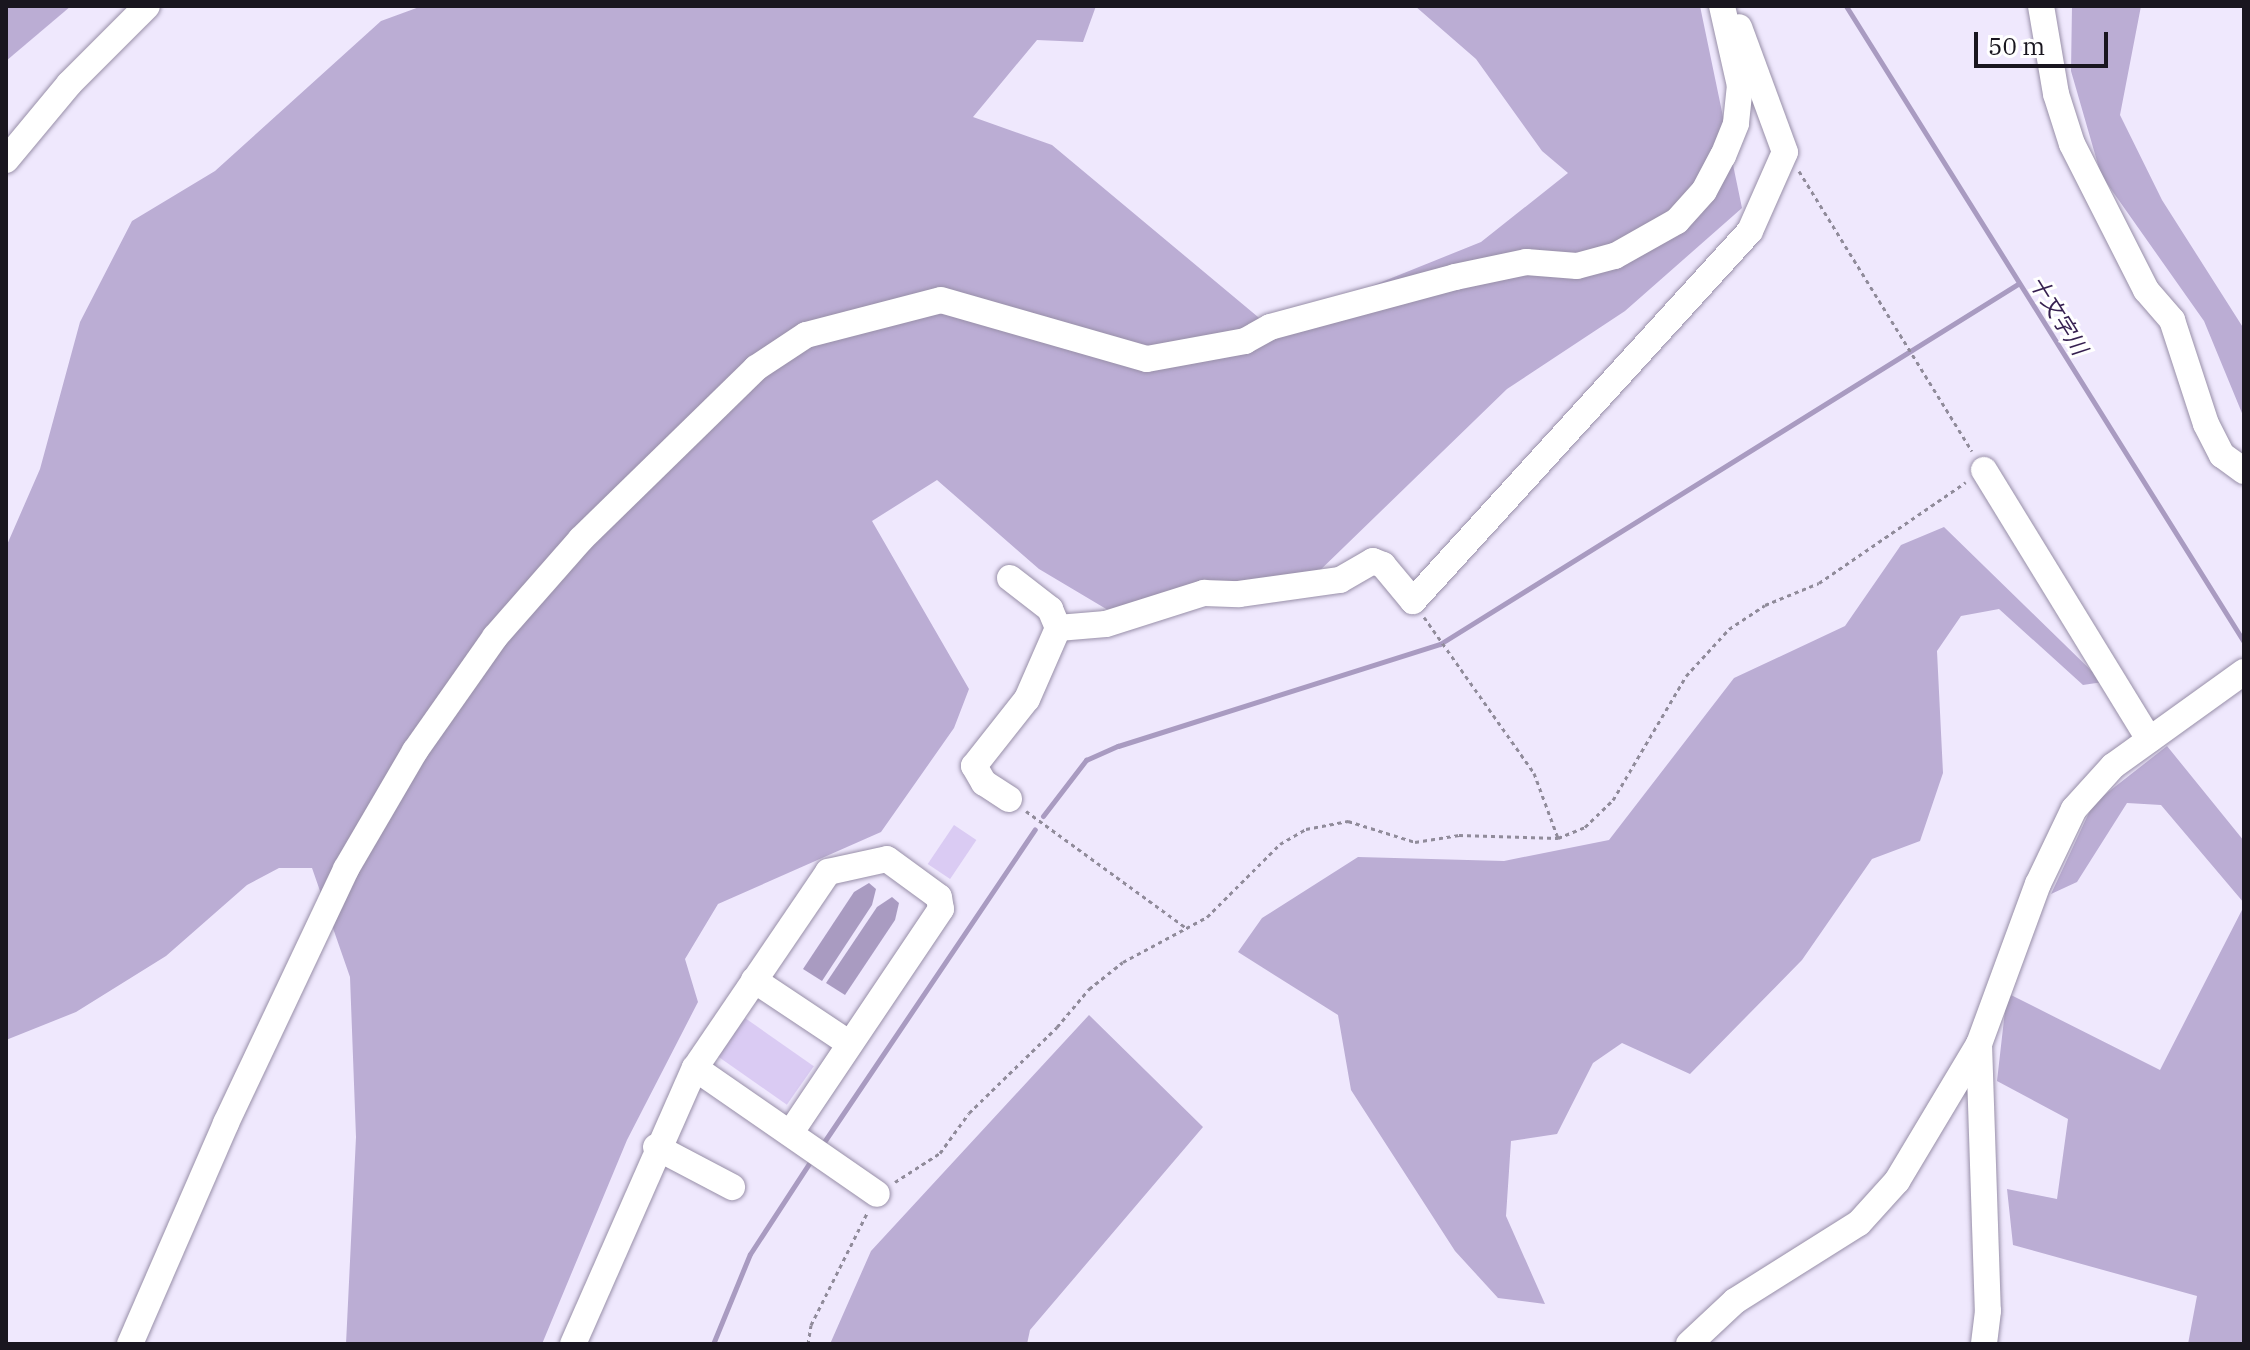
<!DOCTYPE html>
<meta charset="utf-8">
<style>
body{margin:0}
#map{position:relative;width:2250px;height:1350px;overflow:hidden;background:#efe8fd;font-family:"IBM Plex Serif","Noto Sans JP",serif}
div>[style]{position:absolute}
.forest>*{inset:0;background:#bbadd4}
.water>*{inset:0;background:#a99bc1}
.stream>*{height:5px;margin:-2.5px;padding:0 2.5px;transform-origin:2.5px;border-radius:2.5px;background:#a99bc1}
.building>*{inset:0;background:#dacbf3;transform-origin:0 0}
.path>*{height:3px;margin-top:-1.5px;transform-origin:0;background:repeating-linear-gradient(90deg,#908b9a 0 4px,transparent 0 8px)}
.roads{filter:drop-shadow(0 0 2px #988fa8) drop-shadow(0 0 2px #988fa8)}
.minor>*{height:26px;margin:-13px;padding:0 13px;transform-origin:13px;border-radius:13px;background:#fff}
span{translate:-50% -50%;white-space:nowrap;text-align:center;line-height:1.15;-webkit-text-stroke:6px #fff;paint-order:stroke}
.water-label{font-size:22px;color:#351f50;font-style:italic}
.frame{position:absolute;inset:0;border:8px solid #19161f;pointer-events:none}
.scale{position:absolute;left:1974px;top:32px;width:134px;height:36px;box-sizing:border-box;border:4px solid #19161f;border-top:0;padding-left:10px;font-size:24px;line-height:28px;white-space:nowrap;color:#19161f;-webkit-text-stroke:6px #fff;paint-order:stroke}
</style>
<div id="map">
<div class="forest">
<i style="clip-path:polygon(6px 6px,71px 6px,6px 61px)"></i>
<i style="clip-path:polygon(422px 6px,1096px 6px,1083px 42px,1037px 40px,973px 117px,1052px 145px,1270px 327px,1481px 242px,1568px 173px,1542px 151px,1476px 59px,1415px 6px,1700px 6px,1742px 208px,1625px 311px,1507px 389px,1312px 578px,1118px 616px,1039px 569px,937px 480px,872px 521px,969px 689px,954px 728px,881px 832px,718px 904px,685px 959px,698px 1002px,627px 1140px,542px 1344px,346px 1344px,356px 1137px,350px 977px,312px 868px,279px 868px,247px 885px,166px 956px,76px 1012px,6px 1040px,6px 547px,40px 469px,80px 322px,132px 221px,215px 171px,381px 21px)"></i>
<i style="clip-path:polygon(2072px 6px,2141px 6px,2120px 115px,2162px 200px,2244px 329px,2244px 418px,2204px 321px,2101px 175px,2071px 71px)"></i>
<i style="clip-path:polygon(1944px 527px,2103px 682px,2083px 685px,1999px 609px,1961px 616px,1937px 651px,1943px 773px,1920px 841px,1872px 859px,1802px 960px,1690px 1074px,1622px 1043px,1593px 1063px,1557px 1134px,1511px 1141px,1506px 1216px,1545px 1304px,1498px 1298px,1455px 1251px,1351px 1090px,1338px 1015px,1238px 952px,1262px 918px,1358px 857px,1504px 861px,1609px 840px,1734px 678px,1845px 626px,1901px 545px)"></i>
<i style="clip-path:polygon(2167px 746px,2244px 841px,2244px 903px,2161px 805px,2127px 803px,2077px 882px,2051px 894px,2093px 804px)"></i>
<i style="clip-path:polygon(2244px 906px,2244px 1344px,2188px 1344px,2197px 1296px,2013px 1245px,2007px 1189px,2057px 1199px,2068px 1119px,1997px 1081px,2007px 993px,2160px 1070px)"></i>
<i style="clip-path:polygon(1089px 1015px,1203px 1127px,1030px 1330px,1027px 1344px,830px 1344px,871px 1251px)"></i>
</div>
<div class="water">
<i style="clip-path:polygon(869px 883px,876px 889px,872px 905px,822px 981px,803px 969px,854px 892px)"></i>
<i style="clip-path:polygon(892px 897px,899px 903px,895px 920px,845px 995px,826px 983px,877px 907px)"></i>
</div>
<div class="stream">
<i style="left:1846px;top:6px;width:750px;rotate:57.96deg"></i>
<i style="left:1043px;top:816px;width:71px;rotate:-52.5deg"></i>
<i style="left:1086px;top:760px;width:35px;rotate:-24deg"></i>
<i style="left:1118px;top:746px;width:338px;rotate:-17.6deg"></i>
<i style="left:1440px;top:644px;width:681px;rotate:-31.92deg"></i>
<i style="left:824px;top:1142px;width:377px;rotate:-56deg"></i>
<i style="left:713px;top:1344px;width:97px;rotate:-67.7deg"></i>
<i style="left:750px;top:1254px;width:113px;rotate:-56.9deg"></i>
</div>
<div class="building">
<i style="left:954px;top:825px;width:27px;height:47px;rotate:34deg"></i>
<i style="left:745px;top:1018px;width:84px;height:47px;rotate:35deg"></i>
</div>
<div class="path">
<i style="left:1799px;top:171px;width:329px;rotate:58.3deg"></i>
<i style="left:1424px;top:617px;width:191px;rotate:54.8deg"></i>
<i style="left:1534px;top:773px;width:69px;rotate:69.7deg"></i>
<i style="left:1026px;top:811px;width:200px;rotate:36.1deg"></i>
<i style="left:895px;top:1182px;width:54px;rotate:-32.8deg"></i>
<i style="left:940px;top:1153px;width:49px;rotate:-54.1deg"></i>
<i style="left:969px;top:1113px;width:123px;rotate:-44.3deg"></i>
<i style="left:1057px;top:1027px;width:50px;rotate:-49.9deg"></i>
<i style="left:1089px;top:989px;width:43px;rotate:-38.5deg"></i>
<i style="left:1123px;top:962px;width:95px;rotate:-28.2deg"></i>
<i style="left:1207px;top:917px;width:103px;rotate:-45deg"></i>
<i style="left:1280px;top:844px;width:30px;rotate:-30deg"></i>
<i style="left:1306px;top:829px;width:43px;rotate:-10.8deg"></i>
<i style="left:1348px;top:821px;width:70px;rotate:17.4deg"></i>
<i style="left:1415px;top:842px;width:45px;rotate:-9deg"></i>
<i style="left:1459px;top:835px;width:99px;rotate:1.7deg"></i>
<i style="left:1558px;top:838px;width:29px;rotate:-22deg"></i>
<i style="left:1585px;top:827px;width:39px;rotate:-44deg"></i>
<i style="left:1613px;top:800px;width:144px;rotate:-59.5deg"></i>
<i style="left:1686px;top:676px;width:64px;rotate:-47.5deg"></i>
<i style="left:1729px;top:629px;width:43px;rotate:-33.7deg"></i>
<i style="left:1765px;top:605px;width:58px;rotate:-22.2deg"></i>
<i style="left:1819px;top:583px;width:178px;rotate:-34.5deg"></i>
<i style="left:808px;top:1344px;width:19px;rotate:-81deg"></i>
<i style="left:811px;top:1325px;width:125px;rotate:-63.4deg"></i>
</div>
<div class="roads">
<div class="minor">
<i style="left:2041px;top:6px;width:89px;rotate:80.3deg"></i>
<i style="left:2056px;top:94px;width:52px;rotate:72.3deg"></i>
<i style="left:2072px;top:144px;width:164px;rotate:63.1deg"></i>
<i style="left:2146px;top:290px;width:40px;rotate:49deg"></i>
<i style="left:2172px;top:320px;width:109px;rotate:71.9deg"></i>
<i style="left:2206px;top:424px;width:35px;rotate:63deg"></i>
<i style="left:2222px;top:455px;width:27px;rotate:36deg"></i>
<i style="left:6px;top:160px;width:99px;rotate:-50.3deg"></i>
<i style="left:69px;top:84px;width:110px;rotate:-45deg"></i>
<i style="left:1984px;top:470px;width:316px;rotate:58.5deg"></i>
<i style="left:1010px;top:578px;width:51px;rotate:37.8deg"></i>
<i style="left:1050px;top:609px;width:21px;rotate:67deg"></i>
<i style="left:1009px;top:799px;width:30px;rotate:-147deg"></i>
<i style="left:984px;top:783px;width:20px;rotate:-120deg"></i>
<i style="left:974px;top:766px;width:85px;rotate:-51.7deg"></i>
<i style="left:1027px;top:699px;width:77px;rotate:-66.4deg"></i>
<i style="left:1058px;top:628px;width:48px;rotate:-4.8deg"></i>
<i style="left:1106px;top:624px;width:103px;rotate:-17.6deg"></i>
<i style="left:1204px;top:593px;width:35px;rotate:2deg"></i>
<i style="left:1239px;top:594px;width:102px;rotate:-7.9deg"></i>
<i style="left:1340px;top:580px;width:38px;rotate:-30deg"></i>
<i style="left:1373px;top:561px;width:11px;rotate:22deg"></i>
<i style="left:1383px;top:565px;width:47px;rotate:50.2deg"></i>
<i style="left:1413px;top:601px;width:500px;rotate:-47.67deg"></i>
<i style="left:1750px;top:231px;width:86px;rotate:-66.1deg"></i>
<i style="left:1785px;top:152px;width:133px;rotate:-110.2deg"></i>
<i style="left:754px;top:980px;width:115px;rotate:33.7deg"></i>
<i style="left:1979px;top:1044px;width:267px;rotate:88.1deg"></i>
<i style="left:1988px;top:1311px;width:33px;rotate:97deg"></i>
<i style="left:695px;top:1068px;width:221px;rotate:34.7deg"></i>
<i style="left:656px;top:1147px;width:86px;rotate:27.8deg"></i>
<i style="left:130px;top:1344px;width:241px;rotate:-66.5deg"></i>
<i style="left:226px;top:1123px;width:281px;rotate:-64.7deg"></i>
<i style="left:346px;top:869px;width:137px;rotate:-59.7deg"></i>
<i style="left:415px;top:751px;width:139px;rotate:-54.9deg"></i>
<i style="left:495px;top:637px;width:130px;rotate:-48.7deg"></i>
<i style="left:581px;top:539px;width:245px;rotate:-44.3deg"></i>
<i style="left:756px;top:368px;width:60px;rotate:-33.4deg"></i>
<i style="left:806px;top:335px;width:139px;rotate:-14.5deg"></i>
<i style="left:941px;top:300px;width:214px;rotate:16deg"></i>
<i style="left:1147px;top:359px;width:100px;rotate:-10.4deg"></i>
<i style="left:1245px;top:341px;width:29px;rotate:-29deg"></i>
<i style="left:1270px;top:327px;width:192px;rotate:-15.1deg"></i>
<i style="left:1455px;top:277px;width:73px;rotate:-11.9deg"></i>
<i style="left:1526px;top:262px;width:51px;rotate:4.5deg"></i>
<i style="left:1577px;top:266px;width:39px;rotate:-15deg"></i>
<i style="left:1615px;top:256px;width:71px;rotate:-29.4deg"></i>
<i style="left:1677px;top:221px;width:40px;rotate:-48deg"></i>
<i style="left:1704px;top:191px;width:40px;rotate:-62deg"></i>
<i style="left:1723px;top:156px;width:35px;rotate:-68deg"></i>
<i style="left:1736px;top:123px;width:37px;rotate:-84deg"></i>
<i style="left:1740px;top:86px;width:82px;rotate:-102.7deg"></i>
<i style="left:573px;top:1344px;width:302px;rotate:-66.2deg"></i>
<i style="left:695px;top:1068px;width:237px;rotate:-55.8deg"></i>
<i style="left:828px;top:872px;width:60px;rotate:-12.4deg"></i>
<i style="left:887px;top:859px;width:64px;rotate:36.2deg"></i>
<i style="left:939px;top:897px;width:12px;rotate:81deg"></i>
<i style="left:941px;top:909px;width:267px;rotate:123.9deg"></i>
<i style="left:1689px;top:1344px;width:63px;rotate:-43.1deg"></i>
<i style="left:1735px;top:1301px;width:146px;rotate:-32.2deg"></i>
<i style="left:1859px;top:1223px;width:57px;rotate:-47.9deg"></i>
<i style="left:1897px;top:1181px;width:160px;rotate:-59.1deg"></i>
<i style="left:1979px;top:1044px;width:171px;rotate:-69.8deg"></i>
<i style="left:2038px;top:884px;width:83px;rotate:-64.4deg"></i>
<i style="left:2074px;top:809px;width:58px;rotate:-47.8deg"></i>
<i style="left:2113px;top:766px;width:161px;rotate:-35.7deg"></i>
</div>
</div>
<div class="water-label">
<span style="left:2059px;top:315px;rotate:58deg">十文字川</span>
</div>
<div class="frame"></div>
<div class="scale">50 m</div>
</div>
